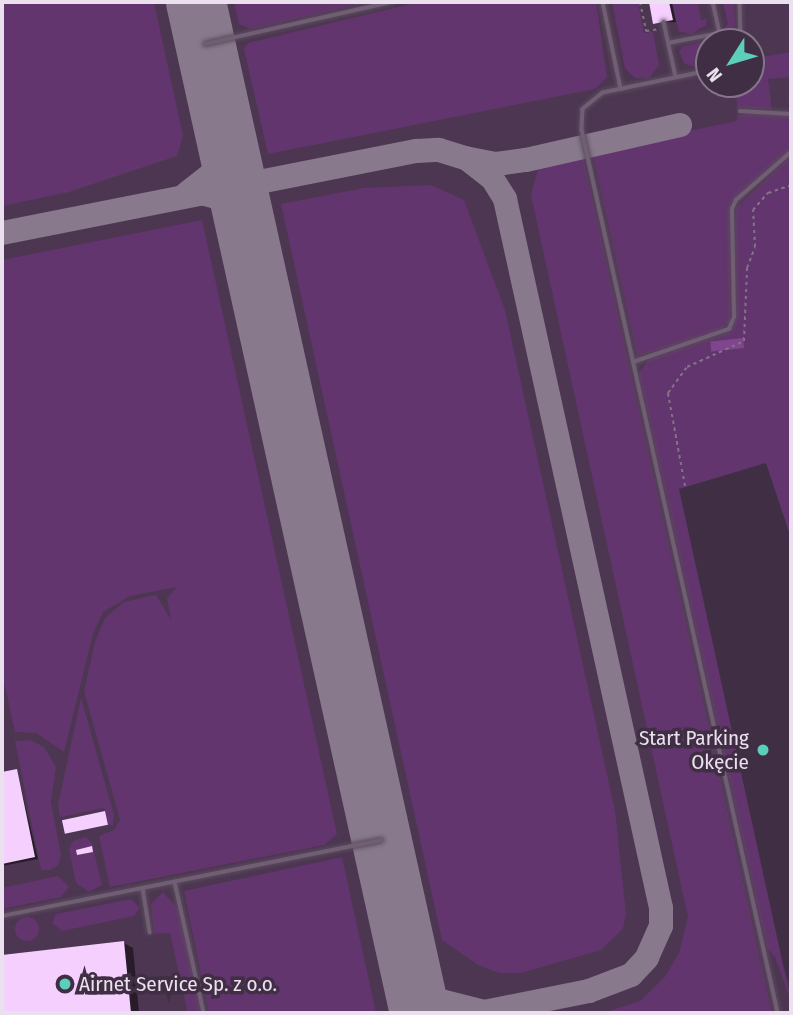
<!DOCTYPE html>
<meta charset="utf-8">
<style>
body{margin:0}
#map{position:relative;width:793px;height:1015px;overflow:hidden;background:#402f44;font-family:"Fira Sans Condensed",sans-serif}
div>[style]{position:absolute}
.built>*{inset:0;background:#4c3651}
.green>*{inset:0;background:#63356e}
.round{border-radius:50%}
.forest>*{inset:0;background:#80468d;transform-origin:0 0}
.shadow>*{inset:0;background:#0007}
.taxiway>*{height:24px;margin:-12px;padding:0 12px;transform-origin:12px;border-radius:12px;background:#887a8c}
.runway>*{height:60px;margin:-30px;padding:0 30px;transform-origin:30px;border-radius:30px;background:#887a8c}
.building>*{inset:0;background:#f5cffe;transform-origin:0 0}
.path>*{height:2px;margin-top:-1px;transform-origin:0;background:repeating-linear-gradient(90deg,#827385 0 3.5px,transparent 0 7px)}
.roads{filter:drop-shadow(0 0 2px #5a4b5d) drop-shadow(0 0 2px #5a4b5d)}
.lane>*{height:3.5px;margin:-1.75px;padding:0 1.75px;transform-origin:1.75px;border-radius:1.75px;background:#715e75}
.dots>*{width:19px;height:19px;translate:-50% -50%;box-sizing:border-box;border:4px solid #402f44;border-radius:50%}
span{translate:-50% -50%;white-space:nowrap;text-align:center;line-height:1.15;-webkit-text-stroke:7px #402f44;paint-order:stroke}
.poi-label{font-size:21px;color:#ebe0ed}
.right{translate:-100% -50%;text-align:right}
.left{translate:0 -50%;text-align:left}
.frame{position:absolute;inset:0;border:4px solid #ebe0ed;pointer-events:none}
.north{position:absolute;left:695px;top:28px;width:70px;height:70px;box-sizing:border-box;background:#402f44;border:2px solid #847688;border-radius:50%;rotate:233deg;font-size:19px;font-weight:700;line-height:28px;text-align:center;color:#ebe0ed}
.north::after{content:'';display:block;margin:auto;width:24px;height:32px;background:#5bcebc;clip-path:polygon(50% 0,100% 100%,50% 72%,0 100%)}
</style>
<div id="map">
<div class="built">
<i style="clip-path:polygon(evenodd,2px 2px,791px 2px,791px 165px,743px 338px,651px 365px,782px 962px,791px 988px,791px 1013px,2px 1013px,2px 2px,709px 42px,751px 42px,751px 84px,709px 84px,709px 42px)"></i>
</div>
<div class="green">
<i style="clip-path:polygon(2px 2px,154px 2px,183px 136px,177px 156px,69px 192px,2px 206px)"></i>
<i style="clip-path:polygon(234px 2px,369px 2px,251px 29px,239px 24px)"></i>
<i style="clip-path:polygon(419px 2px,596px 2px,607px 77px,595px 89px,268px 154px,244px 49px,248px 43px)"></i>
<i style="clip-path:polygon(612px 2px,638px 2px,644px 33px,653px 32px,659px 65px,649px 78px,635px 78px,625px 68px)"></i>
<i style="clip-path:polygon(671px 2px,698px 2px,701px 20px,707px 19px,706px 25px,691px 34px,679px 31px)"></i>
<i style="clip-path:polygon(723px 2px,734px 2px,736px 42px,725px 42px,722px 30px,728px 24px)"></i>
<i style="clip-path:polygon(709px 41px,709px 63px,696px 68px,684px 63px,679px 51px,683px 46px)"></i>
<i style="clip-path:polygon(791px 52px,791px 77px,768px 79px,772px 109px,737px 108px,736px 84px,751px 84px,751px 59px)"></i>
<i style="clip-path:polygon(767px 113px,791px 117px,791px 149px,730px 203px,730px 321px,717px 333px,637px 356px,592px 151px,737px 121px,737px 115px)"></i>
<i style="clip-path:polygon(582px 152px,627px 356px,772px 1013px,603px 1013px,640px 1001px,664px 978px,679px 953px,688px 917px,531px 195px,539px 165px)"></i>
<i style="clip-path:polygon(791px 156px,791px 538px,766px 463px,679px 489px,791px 1001px,775px 957px,767px 948px,639px 373px,649px 359px,732px 331px,736px 208px)"></i>
<i style="clip-path:polygon(431px 185px,464px 200px,505px 310px,615px 811px,626px 913px,623px 929px,601px 950px,521px 973px,499px 973px,478px 965px,442px 940px,281px 204px,364px 188px)"></i>
<i style="clip-path:polygon(202px 220px,337px 834px,324px 845px,110px 887px,99px 836px,114px 830px,120px 820px,84px 691px,95px 642px,105px 618px,124px 602px,156px 595px,171px 620px,167px 598px,177px 587px,130px 596px,103px 612px,93px 634px,64px 752px,36px 733px,15px 732px,2px 673px,2px 260px)"></i>
<i style="clip-path:polygon(81px 698px,114px 815px,113px 825px,108px 825px,104px 808px,60px 817px,58px 805px)"></i>
<i style="clip-path:polygon(30px 740px,44px 747px,56px 767px,51px 802px,61px 855px,58px 865px,50px 870px,41px 870px,15px 741px)"></i>
<i style="clip-path:polygon(86px 837px,92px 843px,102px 885px,89px 892px,76px 883px,69px 849px,73px 841px)"></i>
<i style="clip-path:polygon(342px 857px,376px 1013px,209px 1013px,184px 891px)"></i>
<i style="clip-path:polygon(58px 876px,69px 887px,61px 897px,2px 909px,2px 888px)"></i>
<i style="clip-path:polygon(163px 892px,178px 909px,201px 1013px,188px 1013px,170px 933px,154px 934px,151px 904px)"></i>
<i style="clip-path:polygon(131px 899px,140px 908px,134px 916px,62px 931px,52px 923px,56px 914px)"></i>
<i class="round" style="left:15px;top:917px;width:24px;height:24px"></i>
</div>
<div class="forest">
<i style="left:743px;top:338px;width:10px;height:33px;rotate:84deg"></i>
</div>
<div class="shadow">
<i style="clip-path:polygon(650px 2px,672px 2px,676px 22px,655px 23px)"></i>
<i style="clip-path:polygon(17px 771px,38px 859px,2px 866px,2px 774px)"></i>
<i style="clip-path:polygon(124px 943px,133px 948px,139px 1013px,2px 1013px,2px 956px)"></i>
</div>
<div class="taxiway">
<i style="left:470px;top:159px;width:26px;rotate:11deg"></i>
<i style="left:496px;top:164px;width:30px;rotate:-8deg"></i>
<i style="left:526px;top:160px;width:158px;rotate:-12.8deg"></i>
<i style="left:201px;top:193px;width:23px;rotate:15deg"></i>
<i style="left:223px;top:199px;width:35px;rotate:51deg"></i>
<i style="left:186px;top:194px;width:34px;rotate:-38deg"></i>
<i style="left:213px;top:173px;width:46px;rotate:-77.5deg"></i>
<i style="left:2px;top:233px;width:423px;rotate:-11.2deg"></i>
<i style="left:417px;top:151px;width:22px;rotate:-3deg"></i>
<i style="left:439px;top:150px;width:28px;rotate:17deg"></i>
<i style="left:466px;top:158px;width:33px;rotate:38deg"></i>
<i style="left:492px;top:178px;width:25px;rotate:58deg"></i>
<i style="left:505px;top:199px;width:726px;rotate:77.59deg"></i>
<i style="left:661px;top:908px;width:18px;rotate:90deg"></i>
<i style="left:661px;top:926px;width:35px;rotate:114deg"></i>
<i style="left:647px;top:958px;width:23px;rotate:133deg"></i>
<i style="left:631px;top:975px;width:45px;rotate:159.1deg"></i>
<i style="left:589px;top:991px;width:107px;rotate:168.7deg"></i>
<i style="left:484px;top:1012px;width:53px;rotate:-165.7deg"></i>
<i style="left:433px;top:999px;width:33px;rotate:-133deg"></i>
</div>
<div class="runway">
<i style="left:196px;top:2px;width:1036px;rotate:77.51deg"></i>
</div>
<div class="building">
<i style="clip-path:polygon(649px 2px,669px 2px,673px 20px,653px 24px)"></i>
<i style="clip-path:polygon(17px 769px,35px 857px,2px 864px,2px 772px)"></i>
<i style="left:105px;top:811px;width:14px;height:44px;rotate:78deg"></i>
<i style="clip-path:polygon(92px 846px,93px 852px,77px 855px,76px 850px)"></i>
<i style="clip-path:polygon(124px 941px,131px 1013px,2px 1013px,2px 955px)"></i>
</div>
<div class="path">
<i style="left:640px;top:2px;width:30px;rotate:78deg"></i>
<i style="left:646px;top:31px;width:14px;rotate:-8deg"></i>
<i style="left:685px;top:486px;width:95px;rotate:-100.4deg"></i>
<i style="left:668px;top:393px;width:32px;rotate:-54deg"></i>
<i style="left:687px;top:367px;width:63px;rotate:-24.5deg"></i>
<i style="left:744px;top:341px;width:73px;rotate:-87.6deg"></i>
<i style="left:747px;top:268px;width:22px;rotate:-69deg"></i>
<i style="left:755px;top:247px;width:37px;rotate:-93deg"></i>
<i style="left:753px;top:210px;width:23px;rotate:-49deg"></i>
<i style="left:768px;top:193px;width:24px;rotate:-19deg"></i>
</div>
<div class="roads">
<div class="lane">
<i style="left:603px;top:2px;width:89px;rotate:78.3deg"></i>
<i style="left:713px;top:2px;width:41px;rotate:77.3deg"></i>
<i style="left:740px;top:2px;width:40px;rotate:88.6deg"></i>
<i style="left:664px;top:22px;width:56px;rotate:77.7deg"></i>
<i style="left:668px;top:43px;width:53px;rotate:-10.9deg"></i>
<i style="left:205px;top:44px;width:192px;rotate:-12.7deg"></i>
<i style="left:709px;top:71px;width:108px;rotate:168.3deg"></i>
<i style="left:603px;top:93px;width:26px;rotate:141deg"></i>
<i style="left:583px;top:109px;width:21px;rotate:93deg"></i>
<i style="left:582px;top:130px;width:904px;rotate:77.48deg"></i>
<i style="left:740px;top:111px;width:51px;rotate:3.4deg"></i>
<i style="left:633px;top:362px;width:102px;rotate:-19deg"></i>
<i style="left:729px;top:329px;width:13px;rotate:-67deg"></i>
<i style="left:734px;top:317px;width:108px;rotate:-91.1deg"></i>
<i style="left:732px;top:209px;width:10px;rotate:-66deg"></i>
<i style="left:736px;top:200px;width:73px;rotate:-41.1deg"></i>
<i style="left:175px;top:882px;width:134px;rotate:77.5deg"></i>
<i style="left:143px;top:888px;width:45px;rotate:81deg"></i>
<i style="left:2px;top:916px;width:387px;rotate:-11.3deg"></i>
</div>
</div>
<div class="dots">
<i style="left:763px;top:750px;background:#5bcebc"></i>
<i style="left:65px;top:984px;background:#5bcebc"></i>
</div>
<div class="poi-label">
<span class="right" style="left:749px;top:750px">Start Parking<br>Okęcie</span>
<span class="left" style="left:79px;top:984px">Airnet Service Sp. z o.o.</span>
</div>
<div class="frame"></div>
<div class="north">N</div>
</div>
